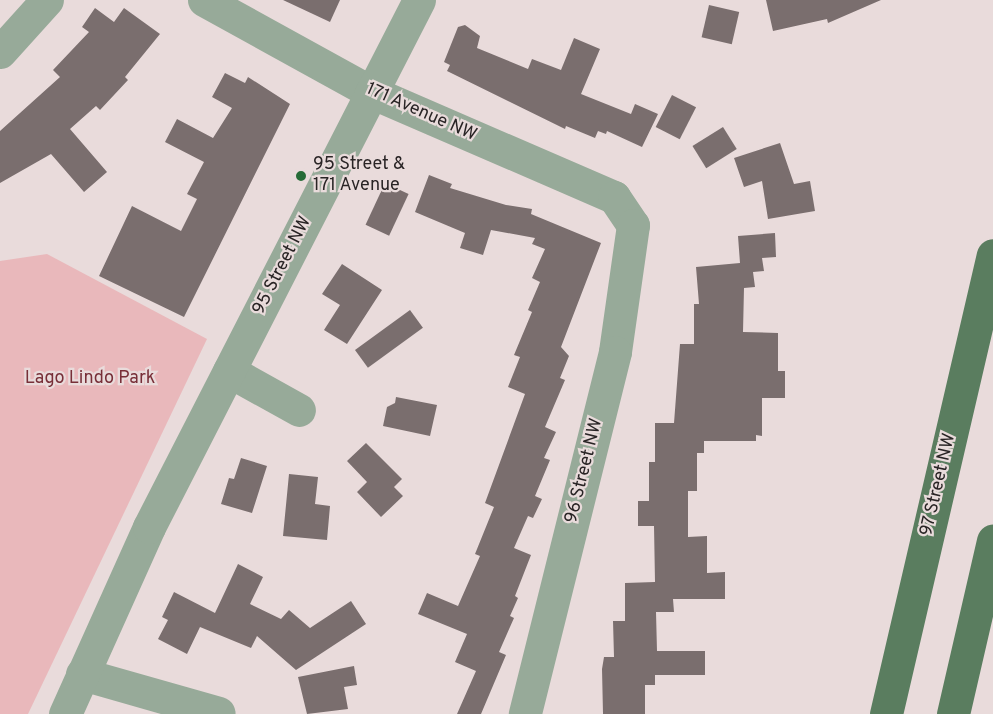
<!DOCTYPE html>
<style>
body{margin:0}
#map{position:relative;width:993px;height:714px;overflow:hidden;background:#e9dbdb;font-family:Overpass,sans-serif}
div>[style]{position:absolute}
.green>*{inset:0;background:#e9b8bb}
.building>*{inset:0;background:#7a6e6e;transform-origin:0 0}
.minor>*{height:33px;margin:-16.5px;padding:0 16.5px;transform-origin:16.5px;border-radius:16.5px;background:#97aa99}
.major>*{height:33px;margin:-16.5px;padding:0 16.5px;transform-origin:16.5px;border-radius:16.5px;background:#5a7d5f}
.dots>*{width:16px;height:16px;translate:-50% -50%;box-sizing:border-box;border:3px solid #e9dbdb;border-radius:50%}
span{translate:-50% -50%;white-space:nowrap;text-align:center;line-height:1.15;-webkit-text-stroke:4.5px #e9dbdb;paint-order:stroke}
.street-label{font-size:18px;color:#292425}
.poi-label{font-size:18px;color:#292425}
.left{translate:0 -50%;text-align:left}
.park-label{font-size:18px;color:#782f38}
</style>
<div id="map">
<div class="green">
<i style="clip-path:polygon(47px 254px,207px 339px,28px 714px,0 714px,0 261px)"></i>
</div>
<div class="building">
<i style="clip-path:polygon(283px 0,340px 0,330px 22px)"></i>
<i style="clip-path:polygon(766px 0,881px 0,828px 23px,827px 19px,773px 31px)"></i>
<i style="left:709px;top:5px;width:31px;height:33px;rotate:13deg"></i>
<i style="clip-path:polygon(95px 8px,114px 22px,124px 8px,160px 34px,125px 77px,128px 80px,100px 110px,96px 106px,70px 129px,107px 172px,84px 192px,51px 154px,0 183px,0 131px,60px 77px,53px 70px,89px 32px,82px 27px)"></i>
<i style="clip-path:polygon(465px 25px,480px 36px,477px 48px,528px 69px,532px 59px,561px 70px,574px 38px,600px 49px,581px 94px,631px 114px,635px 104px,658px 114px,642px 147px,607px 131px,606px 134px,598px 131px,595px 138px,566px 126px,565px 129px,447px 71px,450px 65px,444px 62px,458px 27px)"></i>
<i style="clip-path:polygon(225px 73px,245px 83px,248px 77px,290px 104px,184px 317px,99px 276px,132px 206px,181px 231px,197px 199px,187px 194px,204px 162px,165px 142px,177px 119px,213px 138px,232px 108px,212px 97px)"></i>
<i style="left:672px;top:95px;width:27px;height:36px;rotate:27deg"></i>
<i style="left:723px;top:127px;width:26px;height:36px;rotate:58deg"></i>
<i style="clip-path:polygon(780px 143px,794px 184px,810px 181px,815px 211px,768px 219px,762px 181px,744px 187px,734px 158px)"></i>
<i style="clip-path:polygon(429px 175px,452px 184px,450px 188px,506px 205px,532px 209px,531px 214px,601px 243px,561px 347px,569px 356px,560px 378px,565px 380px,545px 427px,556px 432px,544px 458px,550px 460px,535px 496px,542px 499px,533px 518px,528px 516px,514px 548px,531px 555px,515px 596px,518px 598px,510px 616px,514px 618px,499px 652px,506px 655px,481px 714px,457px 714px,476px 671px,455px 662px,467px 634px,418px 614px,427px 593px,458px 606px,480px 556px,475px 554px,494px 507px,485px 503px,525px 394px,508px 387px,520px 357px,514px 355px,532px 312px,528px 310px,540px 282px,532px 278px,545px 249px,532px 244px,535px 238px,491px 230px,483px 255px,460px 248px,465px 233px,415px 212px)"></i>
<i style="left:385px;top:183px;width:26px;height:46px;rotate:25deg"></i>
<i style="clip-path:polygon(775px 233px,776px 257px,762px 258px,764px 271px,753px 272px,755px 287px,744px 288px,743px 332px,778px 333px,778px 371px,785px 371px,785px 398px,762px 398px,762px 436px,756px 435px,756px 441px,704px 441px,704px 453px,697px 453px,697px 491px,688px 491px,688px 537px,707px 536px,707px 573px,725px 572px,725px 599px,673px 599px,674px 612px,656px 612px,657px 651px,705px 651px,705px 675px,655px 675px,655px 685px,645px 685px,645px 714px,603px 714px,602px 669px,604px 657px,614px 657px,613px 621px,625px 621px,625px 583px,655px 582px,654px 526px,638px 526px,638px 501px,649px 501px,649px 462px,655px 462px,655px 423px,674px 423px,680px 344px,694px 344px,694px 304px,699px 304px,696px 267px,740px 263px,738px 236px)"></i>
<i style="clip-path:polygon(342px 264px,382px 290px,347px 344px,324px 330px,340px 305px,322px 294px)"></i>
<i style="left:410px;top:310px;width:22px;height:68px;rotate:54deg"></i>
<i style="clip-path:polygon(396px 397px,437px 405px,430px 436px,383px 426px,387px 407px,395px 403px)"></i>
<i style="clip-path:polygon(366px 443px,402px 479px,394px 487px,403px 496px,381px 517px,357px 492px,367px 482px,347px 461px)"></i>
<i style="clip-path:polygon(241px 458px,267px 466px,252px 513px,221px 504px,229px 478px,234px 479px)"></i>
<i style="clip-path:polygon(289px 474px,318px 477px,315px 504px,330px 506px,327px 540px,283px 536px)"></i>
<i style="clip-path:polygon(238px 564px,263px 577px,250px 604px,281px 619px,289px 610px,310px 628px,351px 601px,366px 624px,296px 670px,257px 636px,251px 648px,200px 627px,187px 654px,158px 639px,168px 620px,162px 617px,174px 592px,215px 613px)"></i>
<i style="clip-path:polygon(354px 666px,357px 685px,344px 687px,348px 709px,307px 714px,298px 677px)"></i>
</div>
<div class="minor">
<i style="left:204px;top:0;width:191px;rotate:28.9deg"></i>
<i style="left:371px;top:92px;width:265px;rotate:23.4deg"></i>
<i style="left:614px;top:197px;width:34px;rotate:56deg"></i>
<i style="left:633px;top:225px;width:128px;rotate:98.1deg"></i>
<i style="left:615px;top:352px;width:373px;rotate:104deg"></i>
<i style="left:0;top:52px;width:70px;rotate:-47.9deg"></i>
<i style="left:229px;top:371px;width:80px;rotate:29.1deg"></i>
<i style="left:82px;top:674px;width:142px;rotate:15.9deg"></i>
<i style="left:65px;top:714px;width:205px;rotate:-65.8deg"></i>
<i style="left:149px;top:527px;width:592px;rotate:-62.87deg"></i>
</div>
<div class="major">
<i style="left:886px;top:714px;width:471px;rotate:-76.9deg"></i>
<i style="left:953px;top:714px;width:178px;rotate:-77deg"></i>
</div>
<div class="dots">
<i style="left:301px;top:176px;background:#266b37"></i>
</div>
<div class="street-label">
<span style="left:421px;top:113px;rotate:24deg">171 Avenue NW</span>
<span style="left:283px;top:266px;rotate:-63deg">95 Street NW</span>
<span style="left:585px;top:471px;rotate:-76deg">96 Street NW</span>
<span style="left:939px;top:485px;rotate:-77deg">97 Street NW</span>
</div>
<div class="poi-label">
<span class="left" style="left:313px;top:176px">95 Street &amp;<br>171 Avenue</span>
</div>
<div class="park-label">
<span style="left:90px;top:379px">Lago Lindo Park</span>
</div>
</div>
